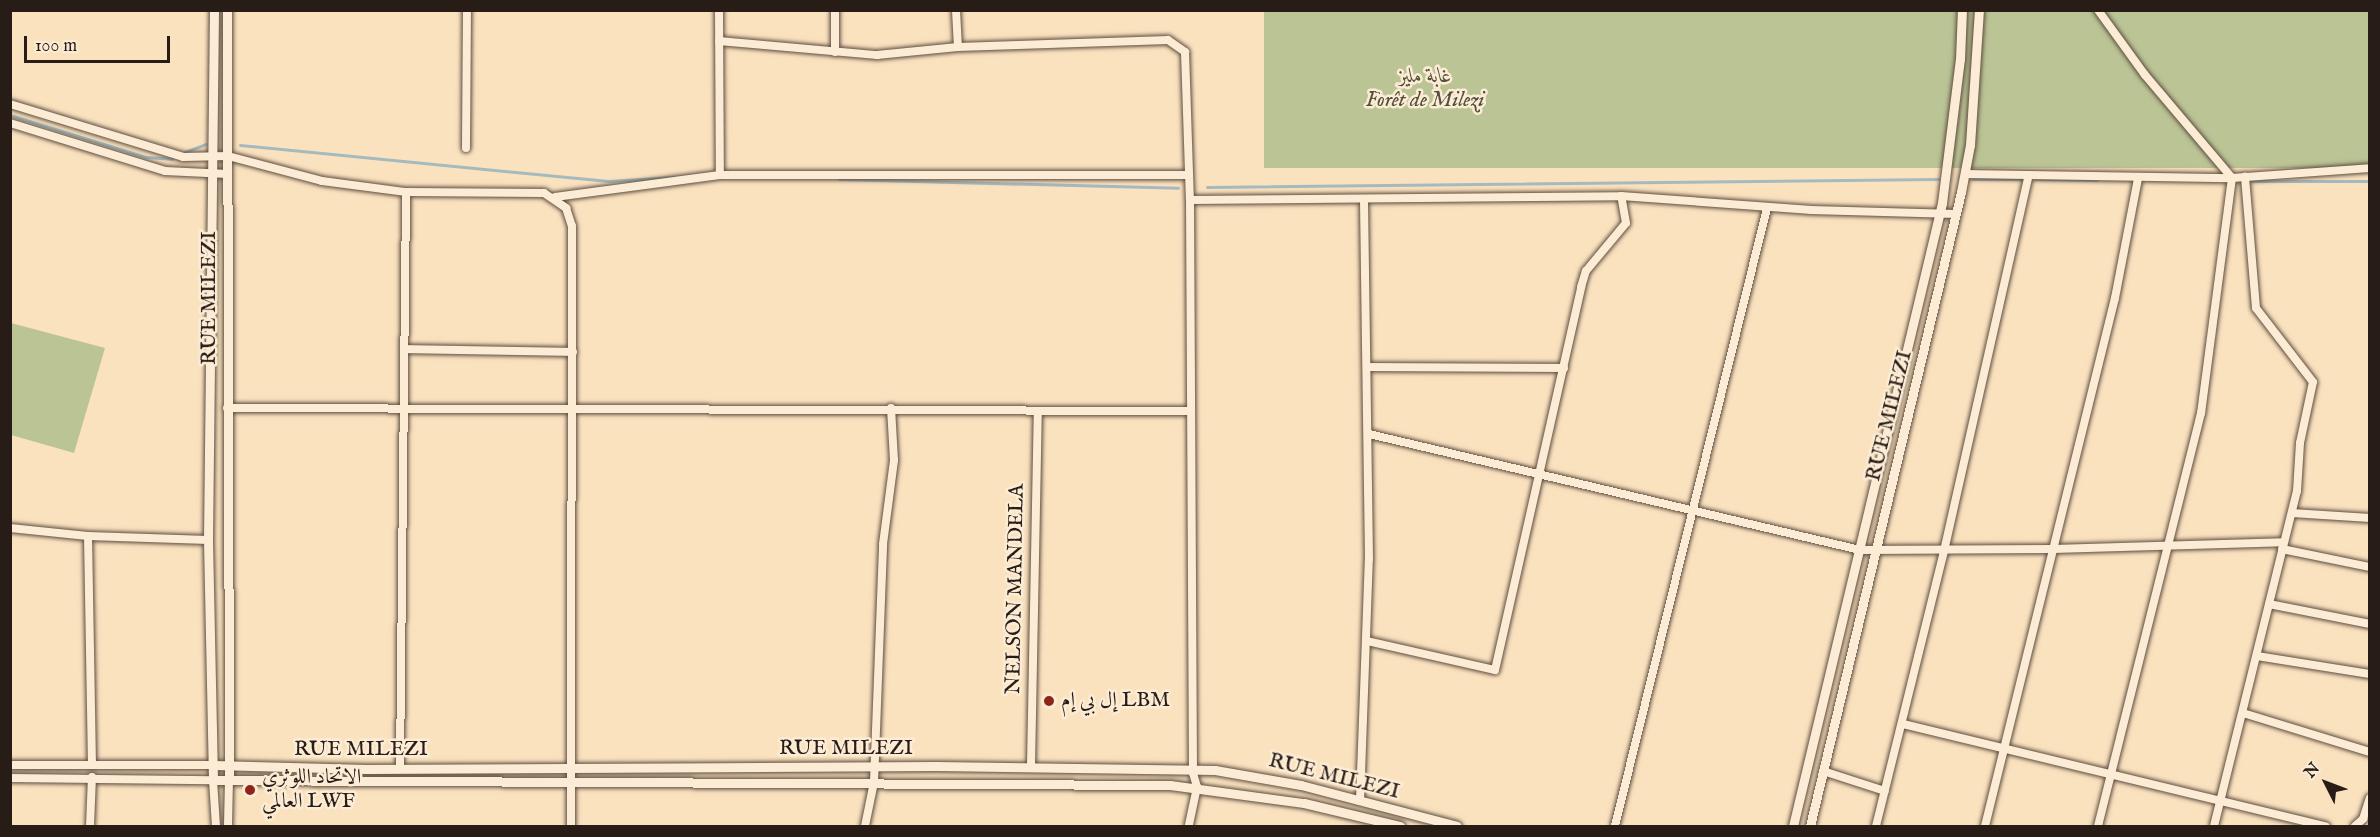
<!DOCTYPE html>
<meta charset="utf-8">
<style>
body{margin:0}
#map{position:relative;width:2380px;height:837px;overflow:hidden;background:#fbe2bf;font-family:"IM FELL English",Amiri,serif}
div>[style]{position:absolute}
.green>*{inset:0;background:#bbc495;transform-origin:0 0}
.stream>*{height:3px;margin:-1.5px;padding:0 1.5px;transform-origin:1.5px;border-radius:1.5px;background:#a5babe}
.roads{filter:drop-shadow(0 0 2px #5d4e40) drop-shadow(0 0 2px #5d4e40)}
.minor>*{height:8px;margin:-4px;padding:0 4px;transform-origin:4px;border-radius:4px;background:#fcecd5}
.tertiary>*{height:9px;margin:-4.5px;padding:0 4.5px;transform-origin:4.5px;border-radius:4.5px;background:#fcecd5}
.dots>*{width:16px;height:16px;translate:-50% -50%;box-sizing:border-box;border:3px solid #fcecd5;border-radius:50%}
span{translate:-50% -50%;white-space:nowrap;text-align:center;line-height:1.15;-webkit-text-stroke:5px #fcecd5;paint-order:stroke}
.park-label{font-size:21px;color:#544f3c;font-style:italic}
.street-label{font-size:21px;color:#281d16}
.poi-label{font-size:21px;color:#281d16}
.left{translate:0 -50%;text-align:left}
.frame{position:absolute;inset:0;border:12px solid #281d16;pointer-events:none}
.north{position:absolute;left:2296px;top:753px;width:60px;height:60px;-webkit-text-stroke:4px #fcecd5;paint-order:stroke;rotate:312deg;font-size:16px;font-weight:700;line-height:24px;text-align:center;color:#281d16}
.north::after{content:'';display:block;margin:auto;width:21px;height:27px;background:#281d16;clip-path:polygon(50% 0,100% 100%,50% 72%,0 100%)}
.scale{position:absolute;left:24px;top:36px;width:146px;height:27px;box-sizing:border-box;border:3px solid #281d16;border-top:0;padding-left:8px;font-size:18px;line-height:21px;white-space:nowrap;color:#281d16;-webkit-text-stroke:4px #fcecd5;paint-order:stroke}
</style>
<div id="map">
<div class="green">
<i style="left:1264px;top:11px;width:1105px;height:157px"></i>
<i style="clip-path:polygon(11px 323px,105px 348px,74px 453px,11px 435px)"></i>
</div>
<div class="stream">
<i style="left:10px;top:115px;width:142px;rotate:17.2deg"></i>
<i style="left:146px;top:157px;width:26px;rotate:4deg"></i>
<i style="left:240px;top:145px;width:370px;rotate:5.6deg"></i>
<i style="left:608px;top:181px;width:66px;rotate:-3.5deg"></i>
<i style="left:185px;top:152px;width:22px;rotate:-21deg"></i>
<i style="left:839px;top:179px;width:339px;rotate:1.5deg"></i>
<i style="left:1973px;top:179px;width:47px"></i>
<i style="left:2036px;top:179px;width:61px;rotate:0.9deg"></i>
<i style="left:2253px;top:181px;width:117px"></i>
<i style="left:1207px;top:187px;width:731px;rotate:-0.63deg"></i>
</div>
<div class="roads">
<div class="minor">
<i style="left:719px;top:10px;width:165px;rotate:89.7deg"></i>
<i style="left:835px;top:10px;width:42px;rotate:90deg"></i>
<i style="left:956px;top:10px;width:37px;rotate:87deg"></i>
<i style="left:2098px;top:10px;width:80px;rotate:54.1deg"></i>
<i style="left:2145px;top:75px;width:135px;rotate:49.8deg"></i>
<i style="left:2232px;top:178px;width:237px;rotate:97.5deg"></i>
<i style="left:2201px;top:413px;width:426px;rotate:104deg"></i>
<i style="left:719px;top:41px;width:159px;rotate:5.1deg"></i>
<i style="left:877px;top:55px;width:81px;rotate:-5.6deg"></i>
<i style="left:958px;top:47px;width:210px;rotate:-1.9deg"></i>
<i style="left:1168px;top:40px;width:21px;rotate:35deg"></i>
<i style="left:1185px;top:52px;width:148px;rotate:88.1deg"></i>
<i style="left:1190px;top:200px;width:573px;rotate:89.7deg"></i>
<i style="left:1193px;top:773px;width:15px;rotate:74deg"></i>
<i style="left:1197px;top:787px;width:40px;rotate:102deg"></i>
<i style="left:10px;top:104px;width:181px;rotate:17deg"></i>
<i style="left:183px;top:157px;width:45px;rotate:-1.3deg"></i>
<i style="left:228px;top:156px;width:97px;rotate:14.9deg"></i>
<i style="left:322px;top:181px;width:85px;rotate:7.5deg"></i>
<i style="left:406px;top:192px;width:138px;rotate:0.4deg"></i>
<i style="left:544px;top:193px;width:27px;rotate:34deg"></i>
<i style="left:566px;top:208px;width:19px;rotate:72deg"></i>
<i style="left:572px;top:226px;width:600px;rotate:90.1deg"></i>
<i style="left:10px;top:123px;width:162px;rotate:17.2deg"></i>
<i style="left:165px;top:171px;width:63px;rotate:2.7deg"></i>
<i style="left:466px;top:148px;width:138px;rotate:-89.6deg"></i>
<i style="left:1965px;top:174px;width:267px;rotate:0.9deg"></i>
<i style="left:2232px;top:178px;width:138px;rotate:-4.1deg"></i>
<i style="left:555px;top:197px;width:166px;rotate:-7.6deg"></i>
<i style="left:720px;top:175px;width:469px"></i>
<i style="left:1190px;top:200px;width:431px;rotate:-0.5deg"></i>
<i style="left:1621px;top:196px;width:191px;rotate:4.2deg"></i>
<i style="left:1811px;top:210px;width:145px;rotate:1.6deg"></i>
<i style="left:404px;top:349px;width:169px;rotate:1deg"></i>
<i style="left:1368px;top:367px;width:196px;rotate:0.3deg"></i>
<i style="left:227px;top:408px;width:963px;rotate:0.18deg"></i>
<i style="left:1369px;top:434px;width:505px;rotate:13.29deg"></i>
<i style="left:1860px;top:550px;width:193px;rotate:-0.3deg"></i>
<i style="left:2053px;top:549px;width:230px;rotate:-1.7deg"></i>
<i style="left:2292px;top:513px;width:78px;rotate:3.7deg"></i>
<i style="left:10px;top:528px;width:78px;rotate:5.9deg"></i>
<i style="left:88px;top:536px;width:120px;rotate:1.9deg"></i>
<i style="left:88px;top:536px;width:228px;rotate:89deg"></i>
<i style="left:2282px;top:549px;width:90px;rotate:11.6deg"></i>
<i style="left:2269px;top:604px;width:103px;rotate:11.2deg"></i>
<i style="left:1367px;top:641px;width:131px;rotate:12.8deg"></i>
<i style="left:1495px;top:670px;width:393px;rotate:-77.3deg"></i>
<i style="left:1581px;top:287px;width:17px;rotate:-73deg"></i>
<i style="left:1586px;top:271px;width:62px;rotate:-50.2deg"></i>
<i style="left:1626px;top:223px;width:27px;rotate:-100deg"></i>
<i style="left:2257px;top:656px;width:114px;rotate:9.1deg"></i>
<i style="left:2243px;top:713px;width:133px;rotate:17.1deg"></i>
<i style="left:1903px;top:724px;width:435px;rotate:13.6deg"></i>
<i style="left:10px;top:765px;width:204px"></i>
<i style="left:1031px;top:766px;width:353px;rotate:-88.9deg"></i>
<i style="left:400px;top:768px;width:576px;rotate:-89.4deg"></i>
<i style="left:1823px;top:771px;width:65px;rotate:17.9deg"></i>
<i style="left:10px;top:778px;width:203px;rotate:0.6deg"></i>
<i style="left:213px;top:780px;width:46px;rotate:86.3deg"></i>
<i style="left:1360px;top:801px;width:242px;rotate:-87.9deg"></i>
<i style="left:1369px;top:559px;width:360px;rotate:-90.8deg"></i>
<i style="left:90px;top:826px;width:49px;rotate:-87.7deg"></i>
<i style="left:228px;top:826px;width:46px;rotate:-88.8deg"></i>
<i style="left:865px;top:826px;width:45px;rotate:-78.4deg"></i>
<i style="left:874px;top:782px;width:238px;rotate:-87.8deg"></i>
<i style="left:883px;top:544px;width:85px;rotate:-82.5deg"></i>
<i style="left:894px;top:460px;width:52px;rotate:-93.3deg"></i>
<i style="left:1615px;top:826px;width:636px;rotate:-76.18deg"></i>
<i style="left:1876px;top:826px;width:283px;rotate:-76.1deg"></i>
<i style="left:1944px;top:551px;width:385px;rotate:-77.3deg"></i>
<i style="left:1985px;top:826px;width:544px;rotate:-76.17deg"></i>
<i style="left:2115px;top:298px;width:122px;rotate:-79.1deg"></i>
<i style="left:2214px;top:826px;width:345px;rotate:-76.1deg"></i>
<i style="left:2297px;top:491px;width:48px;rotate:-86.4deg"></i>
<i style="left:2300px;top:443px;width:62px;rotate:-78deg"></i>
<i style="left:2313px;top:382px;width:93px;rotate:-127.6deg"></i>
<i style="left:2256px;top:308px;width:132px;rotate:-94.8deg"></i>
<i style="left:2355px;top:826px;width:11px;rotate:-41deg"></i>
<i style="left:2363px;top:819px;width:22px;rotate:-72deg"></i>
</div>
<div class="tertiary">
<i style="left:214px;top:10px;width:530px;rotate:90.65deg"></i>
<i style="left:208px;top:540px;width:240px;rotate:88.8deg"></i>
<i style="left:213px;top:780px;width:957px;rotate:0.3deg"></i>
<i style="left:1170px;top:785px;width:135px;rotate:7.7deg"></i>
<i style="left:1304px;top:803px;width:99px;rotate:13.5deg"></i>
<i style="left:227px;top:10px;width:770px;rotate:89.85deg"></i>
<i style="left:214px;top:765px;width:152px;rotate:1.5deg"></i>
<i style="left:366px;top:769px;width:570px;rotate:-0.3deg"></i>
<i style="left:936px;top:766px;width:279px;rotate:0.8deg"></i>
<i style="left:1215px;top:770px;width:87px;rotate:9.9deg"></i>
<i style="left:1301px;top:785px;width:161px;rotate:14.7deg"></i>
<i style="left:1793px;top:826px;width:641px;rotate:-76.55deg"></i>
<i style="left:1942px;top:203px;width:145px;rotate:-82.9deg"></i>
<i style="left:1960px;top:59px;width:49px;rotate:-87.7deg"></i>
<i style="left:1810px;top:826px;width:652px;rotate:-76.6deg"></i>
<i style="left:1961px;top:192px;width:48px;rotate:-79.2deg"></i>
<i style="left:1970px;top:145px;width:135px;rotate:-86.2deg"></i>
</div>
</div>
<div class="dots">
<i style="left:1049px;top:701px;background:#8f2418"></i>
<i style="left:250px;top:790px;background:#8f2418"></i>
</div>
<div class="park-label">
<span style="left:1425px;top:89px">غابة مليز<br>Forêt de Milezi</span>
</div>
<div class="street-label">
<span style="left:210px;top:298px;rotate:-90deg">RUE MILEZI</span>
<span style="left:1890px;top:416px;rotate:-76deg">RUE MILEZI</span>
<span style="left:1016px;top:589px;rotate:-89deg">NELSON MANDELA</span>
<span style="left:846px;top:749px">RUE MILEZI</span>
<span style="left:361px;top:750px">RUE MILEZI</span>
<span style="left:1334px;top:777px;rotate:14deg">RUE MILEZI</span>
</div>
<div class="poi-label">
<span class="left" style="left:1061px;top:701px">إل بي إم LBM</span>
<span class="left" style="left:262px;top:790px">الاتحاد اللوثري<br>العالمي LWF</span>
</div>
<div class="frame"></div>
<div class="north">N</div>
<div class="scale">100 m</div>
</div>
